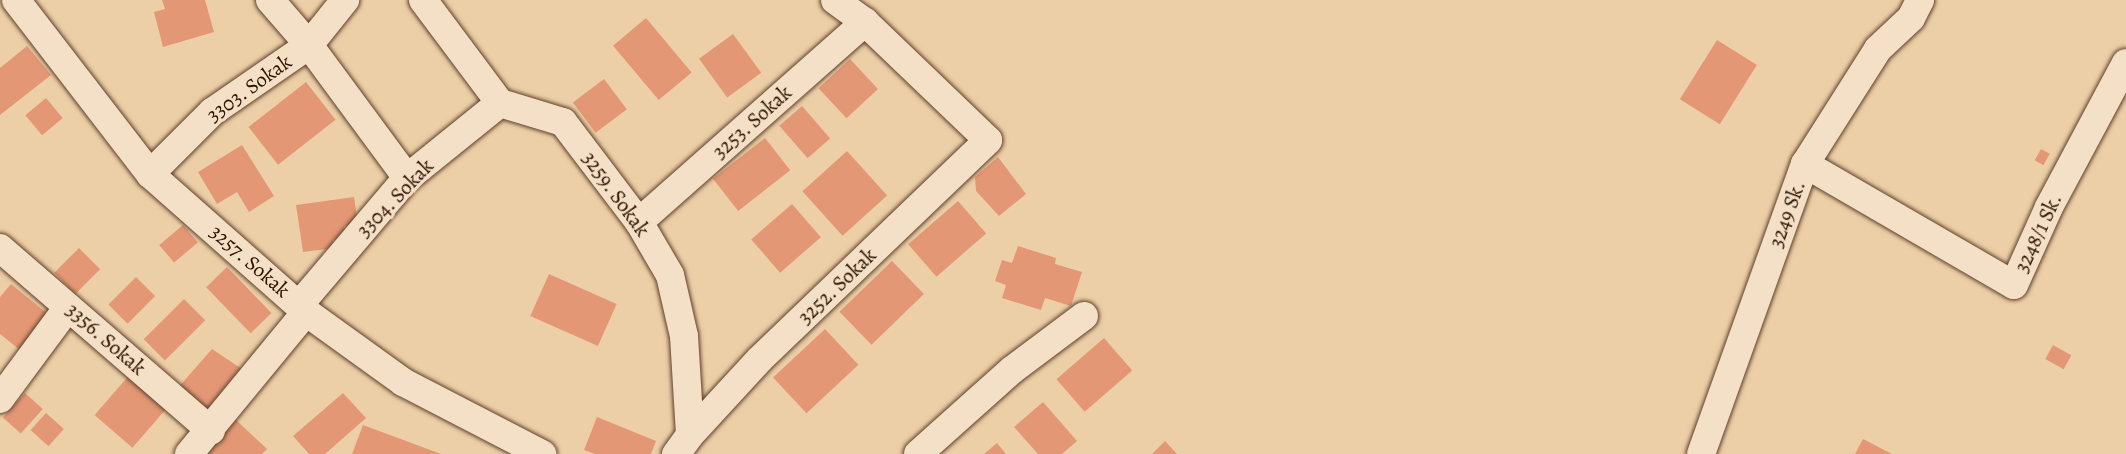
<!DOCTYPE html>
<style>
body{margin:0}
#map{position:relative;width:2126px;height:454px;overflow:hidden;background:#edcfa7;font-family:Alegreya,serif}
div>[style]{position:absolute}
.building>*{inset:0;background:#e49775;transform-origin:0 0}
.roads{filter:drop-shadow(0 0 2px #5e412a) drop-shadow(0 0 2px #5e412a)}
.minor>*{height:28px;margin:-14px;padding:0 14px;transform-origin:14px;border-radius:14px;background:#f3e0c6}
span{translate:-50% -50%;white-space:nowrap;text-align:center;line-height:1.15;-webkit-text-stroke:6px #f3e0c6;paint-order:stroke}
.street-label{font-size:21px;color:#2f1200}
</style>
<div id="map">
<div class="building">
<i style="clip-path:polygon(162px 0,205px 0,214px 32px,163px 47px,154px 12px,165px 9px)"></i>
<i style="left:646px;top:18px;width:71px;height:43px;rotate:50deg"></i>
<i style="left:733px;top:34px;width:48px;height:42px;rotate:54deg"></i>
<i style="left:1717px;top:40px;width:47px;height:70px;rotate:32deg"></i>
<i style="clip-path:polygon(27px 46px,51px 75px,0 115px,0 68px)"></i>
<i style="left:850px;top:59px;width:41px;height:43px;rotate:47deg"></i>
<i style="left:604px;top:79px;width:38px;height:39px;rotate:53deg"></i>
<i style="left:306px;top:82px;width:48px;height:73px;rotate:52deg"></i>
<i style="left:46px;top:98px;width:26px;height:27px;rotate:50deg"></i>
<i style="left:802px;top:106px;width:43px;height:30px;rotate:49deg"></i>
<i style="left:765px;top:138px;width:41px;height:66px;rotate:52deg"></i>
<i style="clip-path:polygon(242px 145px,274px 196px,249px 212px,237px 192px,217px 204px,198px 172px)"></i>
<i style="left:2041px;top:149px;width:10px;height:13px;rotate:29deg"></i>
<i style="left:847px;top:151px;width:60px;height:60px;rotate:48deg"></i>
<i style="clip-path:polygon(998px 157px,1026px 194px,999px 216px,976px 191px,975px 177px)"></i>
<i style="clip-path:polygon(354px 197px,358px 224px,344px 226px,346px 238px,333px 240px,335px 248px,303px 252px,296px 205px)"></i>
<i style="left:958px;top:201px;width:43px;height:66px;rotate:49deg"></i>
<i style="left:792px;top:204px;width:44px;height:54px;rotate:49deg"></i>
<i style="left:183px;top:225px;width:23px;height:31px;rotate:50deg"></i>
<i style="clip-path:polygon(1018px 246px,1056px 258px,1055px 264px,1082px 272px,1071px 306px,1045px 298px,1041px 310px,1002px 298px,1006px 285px,995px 281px,1002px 260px,1012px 263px)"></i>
<i style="left:79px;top:248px;width:30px;height:35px;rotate:45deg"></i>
<i style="left:892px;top:261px;width:46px;height:73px;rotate:46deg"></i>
<i style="left:227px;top:267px;width:64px;height:29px;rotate:46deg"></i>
<i style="left:549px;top:274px;width:74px;height:46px;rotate:24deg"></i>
<i style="left:136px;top:277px;width:27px;height:39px;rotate:45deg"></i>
<i style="clip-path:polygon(11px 284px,49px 315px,20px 350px,0 334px,0 297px)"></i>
<i style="left:184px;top:299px;width:30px;height:57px;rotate:45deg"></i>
<i style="left:825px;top:329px;width:49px;height:71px;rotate:47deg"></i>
<i style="left:1104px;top:338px;width:43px;height:63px;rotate:49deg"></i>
<i style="left:2053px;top:345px;width:21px;height:16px;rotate:29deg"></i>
<i style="clip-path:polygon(212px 349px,248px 373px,208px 415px,176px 390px)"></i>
<i style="left:132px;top:372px;width:50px;height:57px;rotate:41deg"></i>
<i style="left:25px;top:393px;width:24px;height:33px;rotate:42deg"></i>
<i style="clip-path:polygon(343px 393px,366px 418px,325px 454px,309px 454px,293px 436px)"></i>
<i style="clip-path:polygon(1043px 402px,1077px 441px,1062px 454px,1038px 454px,1014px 427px)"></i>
<i style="left:46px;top:413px;width:24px;height:23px;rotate:42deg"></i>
<i style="clip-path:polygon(597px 417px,656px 441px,651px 454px,595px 454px,584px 450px)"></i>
<i style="clip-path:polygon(236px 420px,267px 449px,262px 454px,204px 454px)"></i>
<i style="clip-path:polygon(363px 425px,441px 454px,352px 454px)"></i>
<i style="clip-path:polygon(1863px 439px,1892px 454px,1855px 454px)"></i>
<i style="clip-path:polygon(1165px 441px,1177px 454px,1152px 454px)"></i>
<i style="clip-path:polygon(997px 443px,1006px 454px,984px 454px)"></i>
</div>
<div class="roads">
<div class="minor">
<i style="left:16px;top:0;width:220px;rotate:52.4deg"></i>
<i style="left:150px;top:174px;width:208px;rotate:41.5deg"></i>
<i style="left:306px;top:312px;width:120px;rotate:35.8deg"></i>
<i style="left:403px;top:382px;width:157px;rotate:27.4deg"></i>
<i style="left:270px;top:0;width:60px;rotate:49.1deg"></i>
<i style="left:309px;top:45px;width:165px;rotate:53.6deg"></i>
<i style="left:423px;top:0;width:129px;rotate:53.2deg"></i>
<i style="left:500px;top:103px;width:66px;rotate:16.8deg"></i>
<i style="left:563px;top:122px;width:126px;rotate:52.8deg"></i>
<i style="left:639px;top:222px;width:61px;rotate:59.7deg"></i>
<i style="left:670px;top:275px;width:63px;rotate:77.1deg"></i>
<i style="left:684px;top:336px;width:99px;rotate:86.5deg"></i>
<i style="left:690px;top:435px;width:24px;rotate:126deg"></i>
<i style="left:1805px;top:164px;width:241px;rotate:30.1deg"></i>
<i style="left:2014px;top:285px;width:85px;rotate:-65.8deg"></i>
<i style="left:2049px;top:207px;width:163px;rotate:-61.9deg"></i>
<i style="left:150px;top:174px;width:88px;rotate:-45deg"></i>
<i style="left:212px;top:112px;width:118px;rotate:-34.6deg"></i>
<i style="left:309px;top:45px;width:58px;rotate:-51.3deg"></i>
<i style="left:639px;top:222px;width:302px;rotate:-41.5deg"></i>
<i style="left:0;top:248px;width:279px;rotate:40.9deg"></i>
<i style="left:300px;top:304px;width:165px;rotate:-49.7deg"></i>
<i style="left:407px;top:178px;width:119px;rotate:-38.9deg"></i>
<i style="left:0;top:399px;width:114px;rotate:-53.5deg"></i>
<i style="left:690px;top:435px;width:103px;rotate:-47.4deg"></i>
<i style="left:760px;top:359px;width:316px;rotate:-43.8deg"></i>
<i style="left:988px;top:140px;width:170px;rotate:-136.2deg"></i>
<i style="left:865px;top:22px;width:37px;rotate:-144deg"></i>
<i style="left:189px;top:454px;width:184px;rotate:-50.5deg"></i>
<i style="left:918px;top:454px;width:126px;rotate:-41.8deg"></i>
<i style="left:1012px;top:370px;width:90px;rotate:-36.9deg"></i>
<i style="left:1701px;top:454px;width:308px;rotate:-70.3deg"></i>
<i style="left:1805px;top:164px;width:136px;rotate:-57.6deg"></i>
<i style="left:1878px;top:49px;width:45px;rotate:-43.2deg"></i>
<i style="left:1911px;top:18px;width:20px;rotate:-63deg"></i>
</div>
</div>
<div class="street-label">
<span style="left:249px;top:88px;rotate:-36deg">3303. Sokak</span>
<span style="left:752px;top:122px;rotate:-42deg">3253. Sokak</span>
<span style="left:616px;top:194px;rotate:54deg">3259. Sokak</span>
<span style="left:395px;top:198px;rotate:-46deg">3304. Sokak</span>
<span style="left:1787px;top:214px;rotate:-70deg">3249 Sk.</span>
<span style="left:2038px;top:233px;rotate:-65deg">3248/1 Sk.</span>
<span style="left:250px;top:261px;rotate:41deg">3257. Sokak</span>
<span style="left:837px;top:286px;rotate:-44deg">3252. Sokak</span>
<span style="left:106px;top:339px;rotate:41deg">3356. Sokak</span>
</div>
</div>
